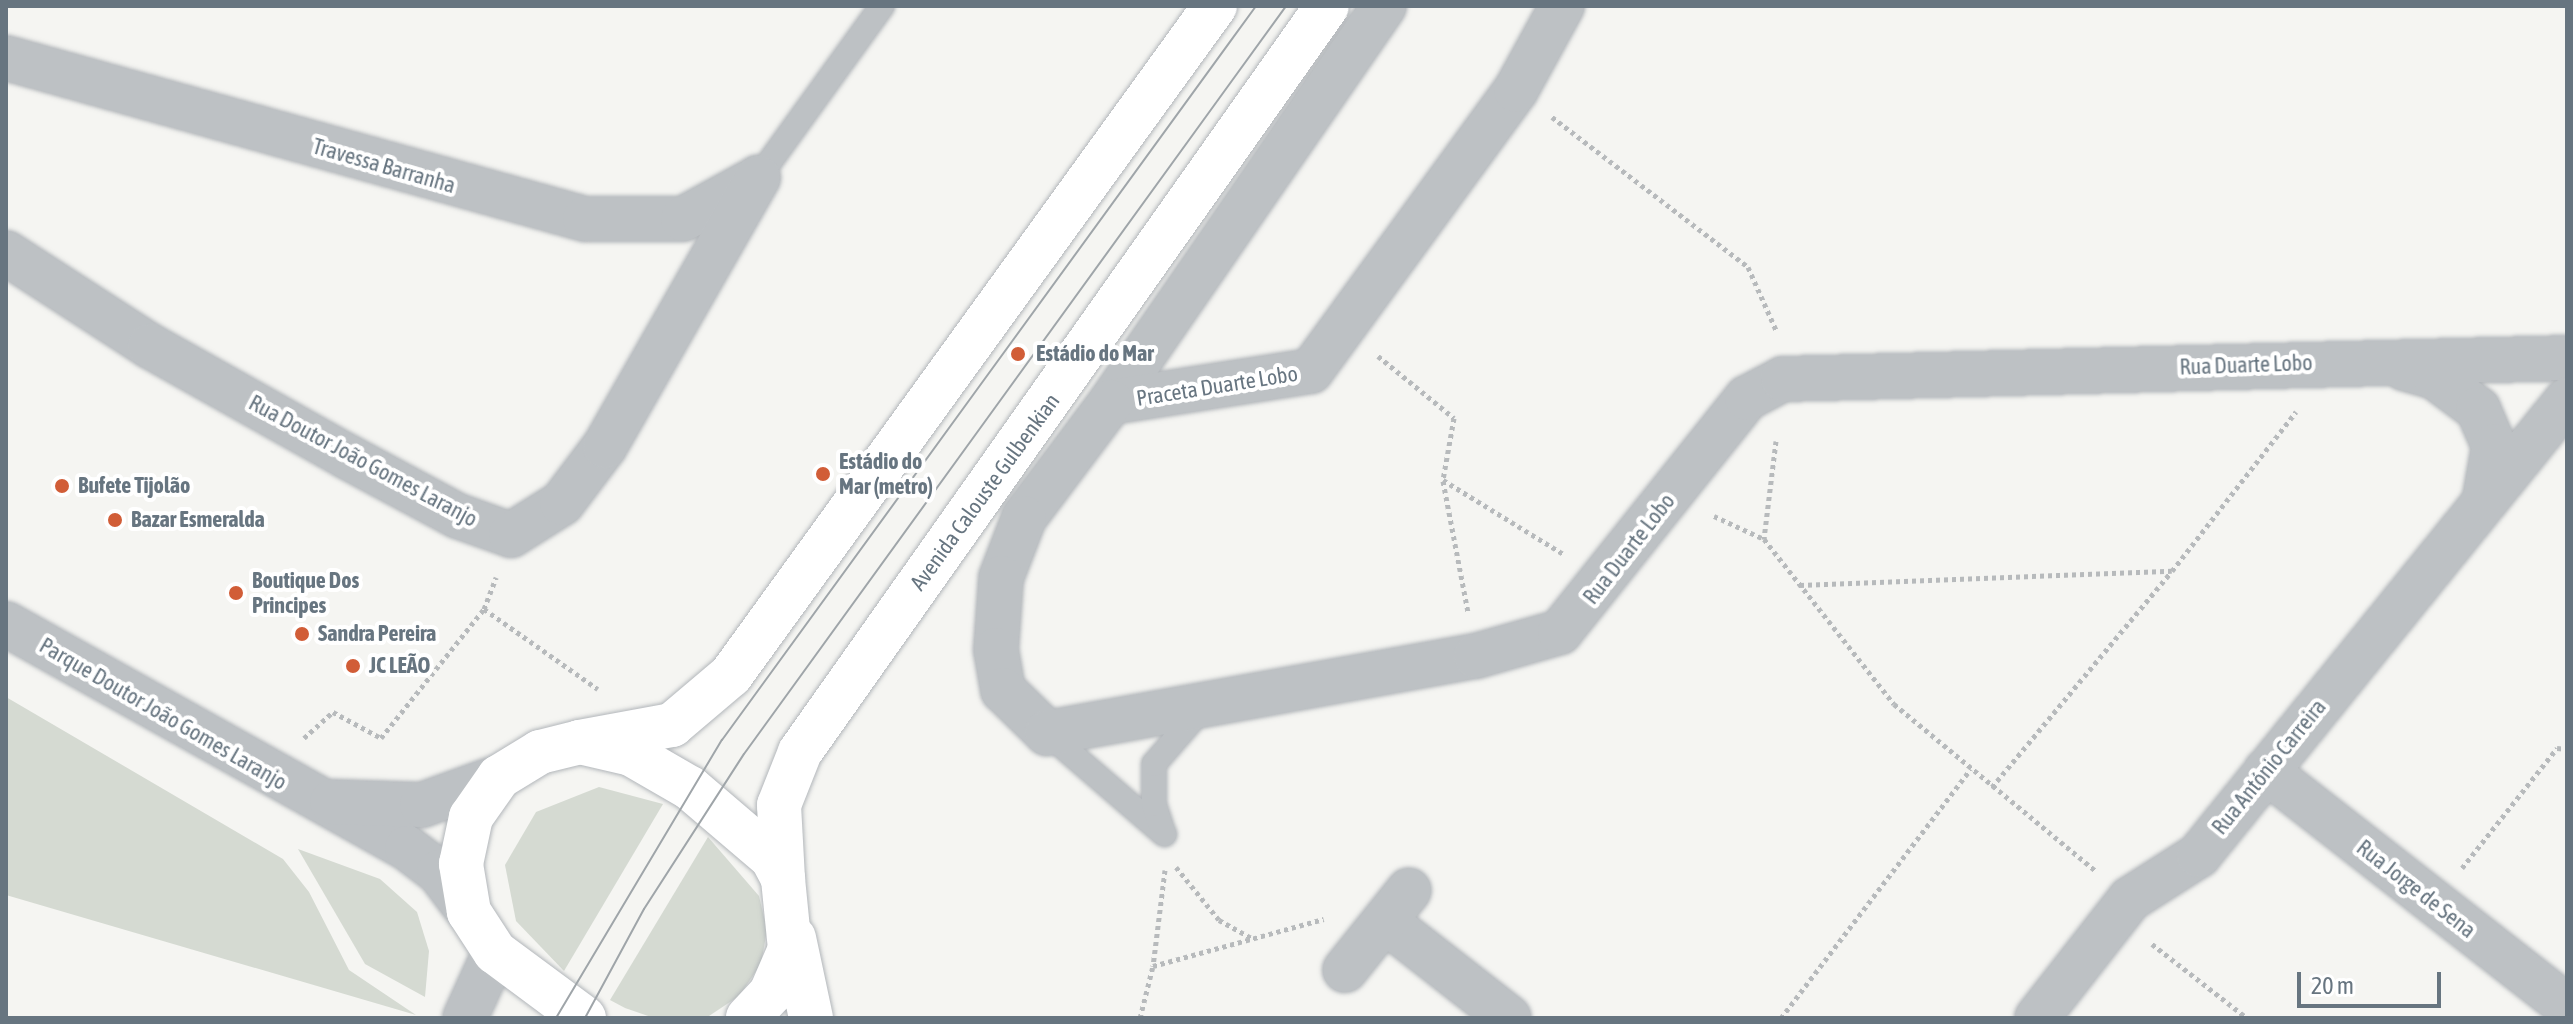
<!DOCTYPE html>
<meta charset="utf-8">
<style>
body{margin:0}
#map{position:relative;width:2573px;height:1024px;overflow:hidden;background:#f5f5f2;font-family:"Asap Condensed",sans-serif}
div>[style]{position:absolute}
.green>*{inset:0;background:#d5dad2}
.path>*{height:5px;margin-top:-2.5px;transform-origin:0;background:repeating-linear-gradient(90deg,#b7babc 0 4px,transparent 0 8px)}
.roads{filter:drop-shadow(0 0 2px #b2b6ba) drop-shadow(0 0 2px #b2b6ba)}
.service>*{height:24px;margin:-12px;padding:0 12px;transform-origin:12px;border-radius:12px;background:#bdc1c4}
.minor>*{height:44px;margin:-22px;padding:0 22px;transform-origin:22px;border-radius:22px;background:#bdc1c4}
.tertiary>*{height:44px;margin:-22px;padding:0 22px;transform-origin:22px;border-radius:22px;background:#bdc1c4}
.secondary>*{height:44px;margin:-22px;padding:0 22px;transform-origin:22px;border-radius:22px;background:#fff}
.tram>*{height:2px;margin:-1px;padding:0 1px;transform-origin:1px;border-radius:1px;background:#9fa5a9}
.dots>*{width:22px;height:22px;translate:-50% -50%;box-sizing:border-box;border:4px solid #fff;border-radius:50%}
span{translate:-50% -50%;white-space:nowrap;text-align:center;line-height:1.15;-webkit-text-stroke:8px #fff;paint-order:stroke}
.street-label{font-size:22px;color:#677580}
.poi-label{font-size:22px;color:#677580;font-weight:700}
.left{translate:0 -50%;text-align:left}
.frame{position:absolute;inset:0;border:8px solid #677580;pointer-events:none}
.scale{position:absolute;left:2297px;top:972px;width:144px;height:36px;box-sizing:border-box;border:4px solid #677580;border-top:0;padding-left:10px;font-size:24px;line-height:28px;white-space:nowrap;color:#677580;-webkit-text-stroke:6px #fff;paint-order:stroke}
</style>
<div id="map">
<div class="green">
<i style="clip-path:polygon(6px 697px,283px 859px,309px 892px,349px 970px,416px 1015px,6px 895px)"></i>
<i style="clip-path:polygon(599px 787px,663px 804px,564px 971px,516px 921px,505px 865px,536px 812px)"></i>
<i style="clip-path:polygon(708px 837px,759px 896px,767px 930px,761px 964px,739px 996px,706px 1018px,654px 1018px,625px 1008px,610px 1000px)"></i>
<i style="clip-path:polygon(298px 849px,380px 879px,417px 912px,429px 951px,425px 997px,365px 964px)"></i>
</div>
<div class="path">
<i style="left:1552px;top:117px;width:247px;rotate:37.4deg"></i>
<i style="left:1748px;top:267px;width:71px;rotate:66deg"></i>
<i style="left:1378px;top:356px;width:98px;rotate:39.2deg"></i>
<i style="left:1454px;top:418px;width:63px;rotate:100.1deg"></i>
<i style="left:1443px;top:480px;width:143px;rotate:31.6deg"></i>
<i style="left:1776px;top:441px;width:99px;rotate:97deg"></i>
<i style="left:1764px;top:539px;width:210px;rotate:51.8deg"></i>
<i style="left:1894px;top:704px;width:261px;rotate:39.6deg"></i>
<i style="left:1443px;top:481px;width:133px;rotate:79.2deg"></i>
<i style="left:1714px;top:516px;width:55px;rotate:24.7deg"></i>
<i style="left:1800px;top:585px;width:372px;rotate:-2.2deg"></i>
<i style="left:2172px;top:571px;width:202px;rotate:-52.1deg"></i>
<i style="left:484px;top:609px;width:139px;rotate:35.1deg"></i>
<i style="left:304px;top:738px;width:39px;rotate:-42deg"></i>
<i style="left:333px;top:712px;width:55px;rotate:28.4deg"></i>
<i style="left:381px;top:738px;width:165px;rotate:-51.4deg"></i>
<i style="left:484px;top:609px;width:34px;rotate:-69deg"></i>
<i style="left:1992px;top:787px;width:280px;rotate:-50.2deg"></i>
<i style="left:1176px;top:867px;width:68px;rotate:50.9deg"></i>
<i style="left:1219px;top:920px;width:38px;rotate:29deg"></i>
<i style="left:2462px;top:868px;width:153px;rotate:-51.6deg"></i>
<i style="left:2557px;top:748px;width:10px;rotate:6deg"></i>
<i style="left:1165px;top:870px;width:97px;rotate:97.1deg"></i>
<i style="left:1153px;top:966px;width:177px;rotate:-15.4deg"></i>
<i style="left:2152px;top:944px;width:120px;rotate:37.9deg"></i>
<i style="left:1140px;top:1018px;width:54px;rotate:-76deg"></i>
<i style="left:1781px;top:1018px;width:313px;rotate:-52.7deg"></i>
</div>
<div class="roads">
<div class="service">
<i style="left:758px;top:178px;width:212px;rotate:-54.2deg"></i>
<i style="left:1047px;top:733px;width:155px;rotate:40.8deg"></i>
<i style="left:1163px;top:832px;width:29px;rotate:-108deg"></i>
<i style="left:1154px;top:804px;width:40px;rotate:-90deg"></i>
<i style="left:1154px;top:764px;width:69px;rotate:-49.1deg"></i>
</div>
<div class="minor">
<i style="left:1384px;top:6px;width:481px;rotate:124.6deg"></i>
<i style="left:1111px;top:402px;width:202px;rotate:-8.8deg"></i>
<i style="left:1311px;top:371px;width:348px;rotate:-53.9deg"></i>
<i style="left:1516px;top:90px;width:96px;rotate:-61.3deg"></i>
<i style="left:6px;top:58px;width:601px;rotate:15.54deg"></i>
<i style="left:585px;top:219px;width:98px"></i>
<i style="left:683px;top:219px;width:85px;rotate:-28.7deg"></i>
<i style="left:6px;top:253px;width:171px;rotate:32.9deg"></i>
<i style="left:150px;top:346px;width:225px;rotate:29.3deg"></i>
<i style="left:346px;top:456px;width:127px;rotate:28.2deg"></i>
<i style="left:458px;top:516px;width:56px;rotate:19.7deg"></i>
<i style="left:511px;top:535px;width:60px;rotate:-32.1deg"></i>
<i style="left:562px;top:503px;width:71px;rotate:-53deg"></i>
<i style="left:605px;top:446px;width:309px;rotate:-60.3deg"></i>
<i style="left:2404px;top:368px;width:32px;rotate:16deg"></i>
<i style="left:2435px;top:377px;width:54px;rotate:36.7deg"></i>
<i style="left:2478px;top:409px;width:40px;rotate:66.6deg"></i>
<i style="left:2494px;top:446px;width:52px;rotate:100deg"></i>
<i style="left:1111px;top:402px;width:145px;rotate:126.9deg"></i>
<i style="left:1024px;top:518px;width:64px;rotate:111deg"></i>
<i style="left:1001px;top:578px;width:72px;rotate:94deg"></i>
<i style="left:996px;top:650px;width:41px;rotate:80.1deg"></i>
<i style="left:1003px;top:690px;width:62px;rotate:44.3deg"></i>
<i style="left:1047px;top:733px;width:436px;rotate:-10.2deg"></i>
<i style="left:1476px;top:656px;width:87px;rotate:-15.9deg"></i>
<i style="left:1560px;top:632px;width:300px;rotate:-51.4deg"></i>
<i style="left:1747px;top:398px;width:41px;rotate:-27.8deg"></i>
<i style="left:1783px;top:379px;width:784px;rotate:-1.53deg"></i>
<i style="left:2266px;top:771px;width:382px;rotate:38deg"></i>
<i style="left:1385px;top:921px;width:157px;rotate:38deg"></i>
<i style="left:1345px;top:970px;width:102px;rotate:-51.3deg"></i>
<i style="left:465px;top:1018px;width:72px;rotate:-65.6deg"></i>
<i style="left:2037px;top:1018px;width:151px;rotate:-52deg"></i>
<i style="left:2130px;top:899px;width:82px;rotate:-32.5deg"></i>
<i style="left:2199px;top:855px;width:585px;rotate:-51.03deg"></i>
</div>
<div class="tertiary">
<i style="left:6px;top:624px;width:459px;rotate:29.2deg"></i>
<i style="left:407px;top:848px;width:40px;rotate:37deg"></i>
<i style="left:439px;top:872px;width:50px;rotate:53.1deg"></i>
<i style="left:332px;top:802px;width:90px;rotate:1.9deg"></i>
<i style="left:422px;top:805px;width:82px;rotate:-20deg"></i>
</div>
<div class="secondary">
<i style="left:580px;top:742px;width:94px;rotate:-10.5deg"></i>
<i style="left:672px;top:725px;width:77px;rotate:-40.3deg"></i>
<i style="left:731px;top:675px;width:826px;rotate:-54.12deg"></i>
<i style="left:783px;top:879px;width:74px;rotate:-93.1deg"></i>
<i style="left:779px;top:805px;width:57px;rotate:-68.4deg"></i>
<i style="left:800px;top:752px;width:913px;rotate:-54.76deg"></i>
<i style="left:794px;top:938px;width:82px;rotate:78deg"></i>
<i style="left:584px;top:1018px;width:111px;rotate:-143.4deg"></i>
<i style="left:495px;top:952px;width:48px;rotate:-123deg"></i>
<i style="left:469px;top:912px;width:49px;rotate:-99.5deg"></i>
<i style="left:461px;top:864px;width:48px;rotate:-78deg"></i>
<i style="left:471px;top:817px;width:49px;rotate:-55deg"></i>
<i style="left:499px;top:777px;width:48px;rotate:-31.4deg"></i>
<i style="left:540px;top:752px;width:41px;rotate:-14deg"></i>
<i style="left:580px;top:742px;width:52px;rotate:13.2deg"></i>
<i style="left:631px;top:754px;width:68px;rotate:30deg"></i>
<i style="left:690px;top:788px;width:108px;rotate:40.5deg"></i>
<i style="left:772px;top:858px;width:24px;rotate:62deg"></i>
<i style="left:783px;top:879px;width:70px;rotate:84.3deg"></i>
<i style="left:790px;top:949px;width:48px;rotate:113.4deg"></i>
<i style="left:771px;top:993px;width:34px;rotate:133deg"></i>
</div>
</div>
<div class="tram">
<i style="left:556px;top:1018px;width:324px;rotate:-59.2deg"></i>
<i style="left:722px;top:740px;width:908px;rotate:-53.96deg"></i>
<i style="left:585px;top:1018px;width:124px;rotate:-61.6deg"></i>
<i style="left:644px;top:909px;width:184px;rotate:-57.2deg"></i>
<i style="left:744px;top:754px;width:924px;rotate:-54.07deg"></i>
</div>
<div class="dots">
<i style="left:1018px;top:354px;background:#d15d37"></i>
<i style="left:823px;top:474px;background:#d15d37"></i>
<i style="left:62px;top:486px;background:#d15d37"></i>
<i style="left:115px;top:520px;background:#d15d37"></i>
<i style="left:236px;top:593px;background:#d15d37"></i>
<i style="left:302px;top:634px;background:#d15d37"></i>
<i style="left:353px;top:666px;background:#d15d37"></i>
</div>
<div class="street-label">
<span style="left:384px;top:166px;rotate:16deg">Travessa Barranha</span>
<span style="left:2246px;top:365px;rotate:-2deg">Rua Duarte Lobo</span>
<span style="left:1217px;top:386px;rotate:-9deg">Praceta Duarte Lobo</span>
<span style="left:363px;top:461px;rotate:28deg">Rua Doutor João Gomes Laranjo</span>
<span style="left:985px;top:492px;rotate:-54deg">Avenida Calouste Gulbenkian</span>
<span style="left:1629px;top:549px;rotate:-52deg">Rua Duarte Lobo</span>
<span style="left:163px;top:714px;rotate:30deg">Parque Doutor João Gomes Laranjo</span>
<span style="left:2269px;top:767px;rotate:-51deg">Rua António Carreira</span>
<span style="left:2416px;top:889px;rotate:38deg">Rua Jorge de Sena</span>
</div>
<div class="poi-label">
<span class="left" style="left:1036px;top:354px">Estádio do Mar</span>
<span class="left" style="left:839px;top:474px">Estádio do<br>Mar (metro)</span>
<span class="left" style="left:78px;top:486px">Bufete Tijolão</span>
<span class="left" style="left:131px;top:520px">Bazar Esmeralda</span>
<span class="left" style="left:252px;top:593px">Boutique Dos<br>Principes</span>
<span class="left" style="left:318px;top:634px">Sandra Pereira</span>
<span class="left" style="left:369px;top:666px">JC LEÃO</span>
</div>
<div class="frame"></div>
<div class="scale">20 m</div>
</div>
